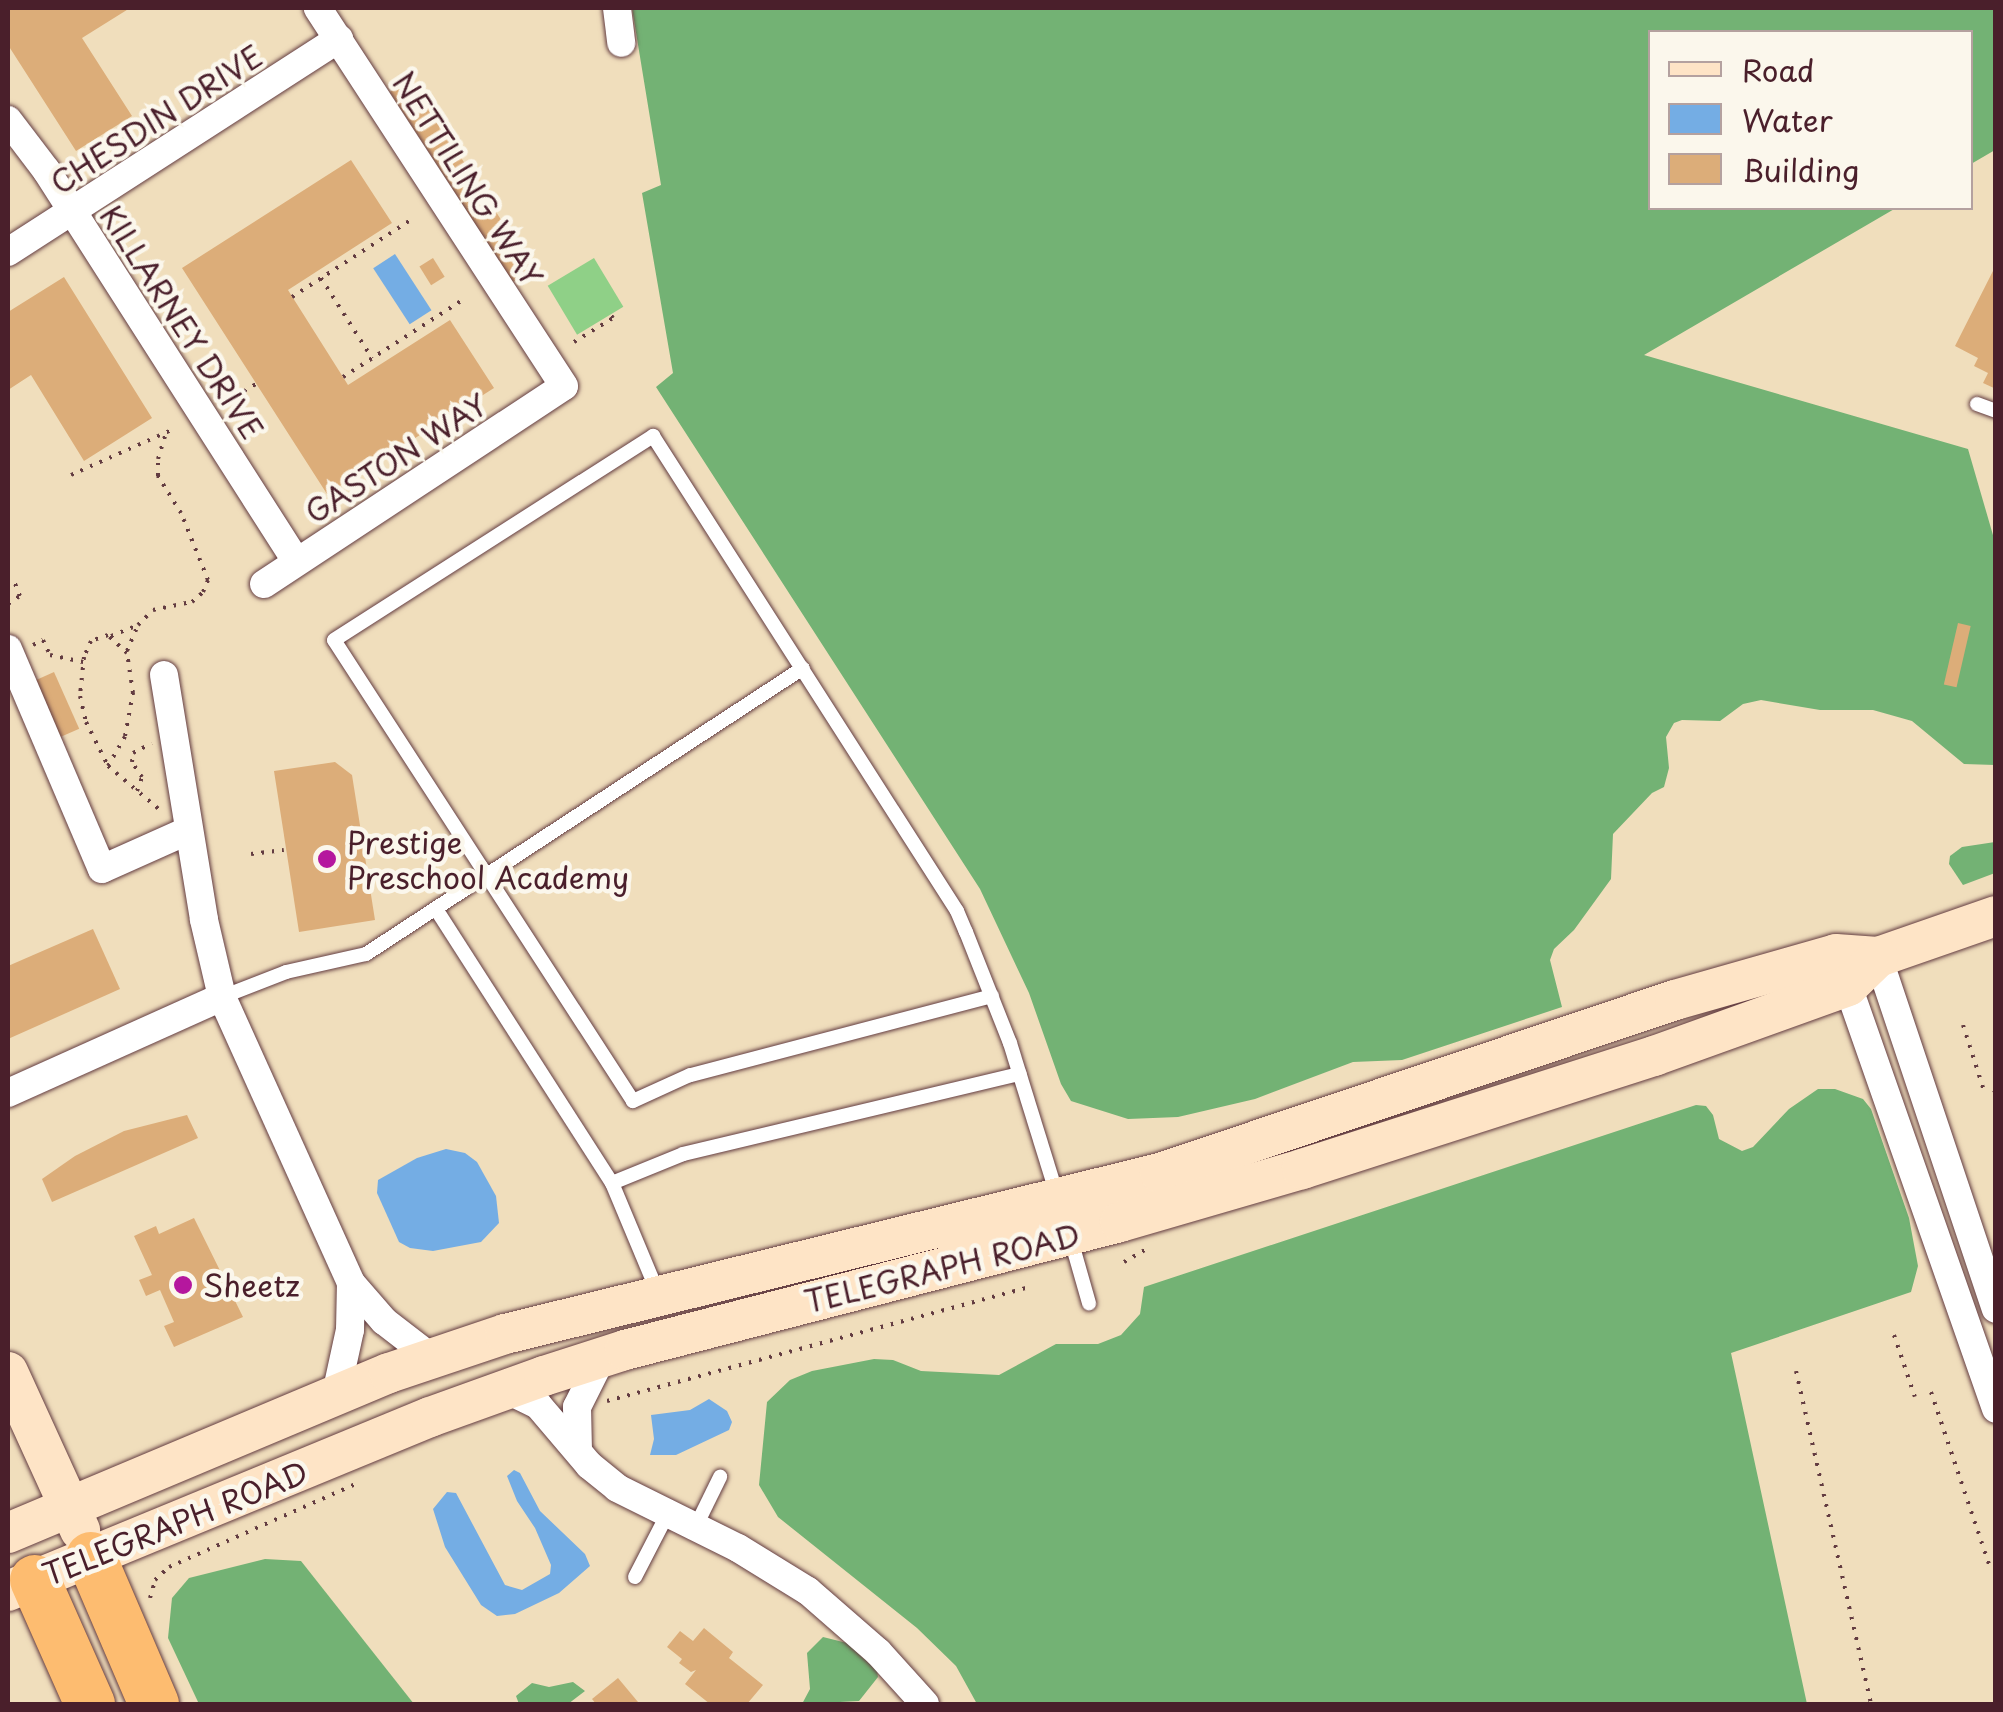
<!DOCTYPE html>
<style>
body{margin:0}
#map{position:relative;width:2003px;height:1712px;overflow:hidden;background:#f0debc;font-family:"Playpen Sans",sans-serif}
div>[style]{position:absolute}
.green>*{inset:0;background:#8fd087;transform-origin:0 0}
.forest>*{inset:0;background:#73b274}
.water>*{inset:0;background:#74ade4;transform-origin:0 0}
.building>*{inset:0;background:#dcad79;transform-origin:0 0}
.path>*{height:4px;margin-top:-2px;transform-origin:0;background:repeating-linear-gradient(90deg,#633c41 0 2.5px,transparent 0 10.5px)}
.roads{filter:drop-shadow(0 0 2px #633c41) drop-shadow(0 0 2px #633c41)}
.lane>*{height:14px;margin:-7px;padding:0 7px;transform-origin:7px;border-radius:7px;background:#fff}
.street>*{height:28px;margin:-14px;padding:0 14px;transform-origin:14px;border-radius:14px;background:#fff}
.secondary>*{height:40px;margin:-20px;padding:0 20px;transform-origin:20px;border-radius:20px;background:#fee4c6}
.highway>*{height:50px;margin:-25px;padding:0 25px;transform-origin:25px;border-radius:25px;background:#fdbc70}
.dots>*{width:28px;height:28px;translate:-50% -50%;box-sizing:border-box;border:5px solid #fbf7ec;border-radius:50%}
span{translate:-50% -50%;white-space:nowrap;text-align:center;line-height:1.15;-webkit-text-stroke:9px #fbf7ec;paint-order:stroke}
.street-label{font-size:30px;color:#4a1f2b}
.poi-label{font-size:30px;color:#4a1f2b}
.left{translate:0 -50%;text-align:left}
.frame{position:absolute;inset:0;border:10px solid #4a1f2b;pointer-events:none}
.legend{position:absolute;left:1648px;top:30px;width:325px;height:180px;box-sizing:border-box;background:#fbf7ec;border:2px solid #b4a19f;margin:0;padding:12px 18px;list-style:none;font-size:30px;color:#4a1f2b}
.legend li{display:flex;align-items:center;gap:20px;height:50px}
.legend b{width:50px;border:2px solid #b4a19f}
</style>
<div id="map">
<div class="green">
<i style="left:594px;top:258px;width:57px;height:54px;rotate:59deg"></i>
</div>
<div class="forest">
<i style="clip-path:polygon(632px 8px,1995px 8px,1995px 150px,1971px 164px,1970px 32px,1650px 32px,1650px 208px,1896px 208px,1644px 355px,1968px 449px,1995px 542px,1995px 765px,1964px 764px,1912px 721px,1873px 710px,1820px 710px,1761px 700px,1743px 704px,1720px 721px,1682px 720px,1674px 723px,1666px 737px,1669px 768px,1664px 787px,1652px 793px,1613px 834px,1611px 879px,1574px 930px,1554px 949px,1550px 960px,1562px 1007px,1402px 1060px,1353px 1062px,1255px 1099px,1178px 1117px,1128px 1119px,1071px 1101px,1061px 1084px,1029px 993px,980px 889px,656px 387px,673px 373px,642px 193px,661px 185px)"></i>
<i style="clip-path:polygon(1995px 842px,1995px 873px,1963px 885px,1949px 864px,1950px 856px,1962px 847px)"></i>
<i style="clip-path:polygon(1818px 1089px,1835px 1089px,1863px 1099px,1871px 1109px,1909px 1218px,1918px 1266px,1911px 1292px,1731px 1353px,1807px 1704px,977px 1704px,956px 1666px,917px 1628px,778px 1517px,759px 1485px,767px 1402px,790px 1380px,812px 1371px,874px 1359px,893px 1360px,921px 1371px,999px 1375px,1056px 1344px,1098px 1344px,1121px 1335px,1140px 1314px,1144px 1287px,1696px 1105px,1706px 1106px,1713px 1115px,1719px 1139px,1742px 1151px,1753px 1147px,1789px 1109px)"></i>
<i style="clip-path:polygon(265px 1559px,301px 1561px,414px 1704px,199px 1704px,168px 1638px,172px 1598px,189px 1578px)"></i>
<i style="clip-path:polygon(823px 1637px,847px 1643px,877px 1671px,878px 1677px,859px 1701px,802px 1704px,810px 1689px,807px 1653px)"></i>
<i style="clip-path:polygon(573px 1682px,585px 1691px,568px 1704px,519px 1704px,516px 1696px,532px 1683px,549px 1687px)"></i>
</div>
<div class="water">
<i style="left:395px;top:254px;width:67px;height:26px;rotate:57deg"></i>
<i style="clip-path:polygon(446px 1149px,465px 1153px,477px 1162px,496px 1196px,499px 1223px,481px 1242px,433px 1251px,410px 1248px,399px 1242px,377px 1193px,378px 1180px,417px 1158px)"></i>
<i style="clip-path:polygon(709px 1399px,727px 1411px,732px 1422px,729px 1430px,676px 1455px,650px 1455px,654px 1439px,651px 1415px,690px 1410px)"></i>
<i style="clip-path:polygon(514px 1470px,520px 1473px,540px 1511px,585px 1554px,590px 1566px,559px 1593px,515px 1614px,497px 1616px,481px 1605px,445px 1547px,433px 1509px,447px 1492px,456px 1493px,505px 1585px,522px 1590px,550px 1574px,551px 1565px,535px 1528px,517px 1501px,507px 1476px)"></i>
</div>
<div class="building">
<i style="clip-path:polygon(8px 8px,130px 8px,82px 38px,132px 116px,76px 151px,8px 45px)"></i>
<i style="left:410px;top:79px;width:112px;height:24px;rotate:57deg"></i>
<i style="clip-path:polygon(351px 160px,392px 223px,288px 290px,348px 385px,450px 320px,494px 388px,327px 494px,182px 268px)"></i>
<i style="left:472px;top:175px;width:112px;height:24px;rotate:57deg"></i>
<i style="left:433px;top:258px;width:22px;height:16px;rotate:58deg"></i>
<i style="clip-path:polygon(1996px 265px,1996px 389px,1983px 383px,1988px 373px,1974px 366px,1978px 358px,1955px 346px)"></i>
<i style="clip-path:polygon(64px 277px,152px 418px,84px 461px,31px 375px,8px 390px,8px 312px)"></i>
<i style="left:1958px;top:623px;width:13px;height:63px;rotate:13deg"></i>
<i style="left:54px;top:672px;width:62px;height:25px;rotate:66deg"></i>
<i style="clip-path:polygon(335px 762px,352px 775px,375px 920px,299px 932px,274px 771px)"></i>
<i style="clip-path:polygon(93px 929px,120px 989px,8px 1039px,8px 966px)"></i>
<i style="clip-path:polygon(187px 1115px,198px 1138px,52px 1202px,42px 1179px,75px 1156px,124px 1131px)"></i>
<i style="clip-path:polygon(194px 1218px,243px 1317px,174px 1347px,164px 1326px,174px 1322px,160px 1290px,146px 1296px,139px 1280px,152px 1275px,134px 1236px,156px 1226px,159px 1234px)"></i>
<i style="clip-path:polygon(704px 1628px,733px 1652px,729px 1658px,763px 1685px,747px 1704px,710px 1704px,685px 1684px,696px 1670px,691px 1672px,679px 1663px,682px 1659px,667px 1647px,680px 1631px,693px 1641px)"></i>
<i style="clip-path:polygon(618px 1678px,638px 1702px,596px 1704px,592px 1699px)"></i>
</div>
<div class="path">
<i style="left:321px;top:278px;width:95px;rotate:57.5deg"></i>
<i style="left:292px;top:297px;width:143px;rotate:-33deg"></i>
<i style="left:574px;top:342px;width:46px;rotate:-31.6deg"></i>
<i style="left:613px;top:318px;width:4px;rotate:-124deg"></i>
<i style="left:343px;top:377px;width:144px;rotate:-32.8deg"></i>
<i style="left:226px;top:402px;width:35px;rotate:-31deg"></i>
<i style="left:71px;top:475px;width:115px;rotate:-24.1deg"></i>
<i style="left:8px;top:604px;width:14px;rotate:-34deg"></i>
<i style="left:20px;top:596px;width:18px;rotate:-112deg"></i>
<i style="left:111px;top:636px;width:29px;rotate:-22deg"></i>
<i style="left:33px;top:645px;width:11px;rotate:-27deg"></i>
<i style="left:43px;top:640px;width:17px;rotate:65deg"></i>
<i style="left:50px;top:655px;width:34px;rotate:12deg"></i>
<i style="left:127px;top:651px;width:28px;rotate:-67deg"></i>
<i style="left:138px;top:625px;width:21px;rotate:-45deg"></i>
<i style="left:153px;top:610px;width:40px;rotate:-12deg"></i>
<i style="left:192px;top:602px;width:15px;rotate:-42deg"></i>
<i style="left:203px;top:592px;width:13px;rotate:-67deg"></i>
<i style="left:208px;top:580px;width:72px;rotate:-111.9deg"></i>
<i style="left:181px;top:513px;width:44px;rotate:-121.9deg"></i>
<i style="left:158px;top:476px;width:17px;rotate:-90deg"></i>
<i style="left:158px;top:459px;width:27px;rotate:-73deg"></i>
<i style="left:108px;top:766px;width:34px;rotate:-60deg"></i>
<i style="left:125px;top:736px;width:44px;rotate:-79.5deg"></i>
<i style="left:133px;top:693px;width:40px;rotate:-98.5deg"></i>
<i style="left:127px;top:653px;width:26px;rotate:-137deg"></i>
<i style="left:108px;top:635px;width:18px;rotate:161deg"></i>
<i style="left:91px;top:641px;width:17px;rotate:114deg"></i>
<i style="left:84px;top:657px;width:39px;rotate:96deg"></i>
<i style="left:80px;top:696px;width:27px;rotate:77deg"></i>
<i style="left:86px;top:722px;width:49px;rotate:63.4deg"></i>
<i style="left:108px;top:766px;width:70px;rotate:40.3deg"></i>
<i style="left:137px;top:791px;width:15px;rotate:-70deg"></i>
<i style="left:142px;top:777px;width:18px;rotate:-124deg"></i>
<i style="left:132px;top:762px;width:9px;rotate:-84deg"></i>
<i style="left:133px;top:753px;width:21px;rotate:-28deg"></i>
<i style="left:251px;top:854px;width:33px;rotate:-7deg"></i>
<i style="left:1963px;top:1025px;width:72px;rotate:72.3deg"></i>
<i style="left:1994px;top:1090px;width:4px;rotate:63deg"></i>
<i style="left:1124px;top:1262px;width:30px;rotate:-30deg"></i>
<i style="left:1894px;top:1335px;width:65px;rotate:71.3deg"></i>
<i style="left:1796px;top:1371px;width:341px;rotate:77.3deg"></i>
<i style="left:1931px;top:1392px;width:188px;rotate:71.4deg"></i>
<i style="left:607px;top:1401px;width:438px;rotate:-15.1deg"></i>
<i style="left:150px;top:1598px;width:19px;rotate:-74deg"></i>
<i style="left:155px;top:1580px;width:19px;rotate:-43deg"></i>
<i style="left:169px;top:1567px;width:207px;rotate:-24deg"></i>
</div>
<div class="roads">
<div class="lane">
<i style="left:1977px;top:404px;width:20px;rotate:20deg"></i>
<i style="left:436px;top:909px;width:326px;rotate:57.3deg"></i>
<i style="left:612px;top:1183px;width:119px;rotate:67.3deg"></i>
<i style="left:992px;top:996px;width:312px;rotate:165.3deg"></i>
<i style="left:690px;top:1075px;width:63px;rotate:155.5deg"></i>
<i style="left:633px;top:1101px;width:549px;rotate:-122.97deg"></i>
<i style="left:334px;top:640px;width:379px;rotate:-32.6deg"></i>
<i style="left:653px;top:436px;width:564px;rotate:57.38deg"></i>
<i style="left:957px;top:911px;width:23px;rotate:67deg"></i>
<i style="left:966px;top:932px;width:119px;rotate:68.4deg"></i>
<i style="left:1010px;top:1043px;width:159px;rotate:72.8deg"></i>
<i style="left:222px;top:997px;width:69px;rotate:-21.3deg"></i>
<i style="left:286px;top:972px;width:82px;rotate:-12.7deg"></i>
<i style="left:366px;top:954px;width:522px;rotate:-33.2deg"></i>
<i style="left:612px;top:1183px;width:77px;rotate:-22.2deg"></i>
<i style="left:683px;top:1154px;width:346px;rotate:-13.4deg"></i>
<i style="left:1071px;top:1240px;width:66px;rotate:74.1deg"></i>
<i style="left:696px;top:1526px;width:55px;rotate:-63.9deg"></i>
<i style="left:635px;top:1577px;width:72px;rotate:-62.7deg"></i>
</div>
<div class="street">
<i style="left:617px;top:8px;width:35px;rotate:83deg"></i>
<i style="left:8px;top:120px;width:63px;rotate:52.8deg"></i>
<i style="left:46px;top:170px;width:465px;rotate:57.4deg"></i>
<i style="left:8px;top:252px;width:394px;rotate:-32.8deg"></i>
<i style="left:264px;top:584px;width:359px;rotate:-33.4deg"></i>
<i style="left:564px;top:386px;width:451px;rotate:-123.1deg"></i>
<i style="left:8px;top:649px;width:239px;rotate:66.9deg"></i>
<i style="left:102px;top:869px;width:95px;rotate:-24.1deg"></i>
<i style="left:164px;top:675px;width:248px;rotate:80.7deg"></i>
<i style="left:204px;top:920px;width:79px;rotate:76.8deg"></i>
<i style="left:222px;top:997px;width:314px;rotate:65.7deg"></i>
<i style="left:351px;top:1283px;width:50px;rotate:49deg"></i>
<i style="left:384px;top:1321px;width:61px;rotate:37.6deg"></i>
<i style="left:1878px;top:957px;width:371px;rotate:71.5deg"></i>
<i style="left:1842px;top:969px;width:466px;rotate:70.7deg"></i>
<i style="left:8px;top:1093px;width:235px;rotate:-24.2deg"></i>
<i style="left:505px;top:1389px;width:37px;rotate:26deg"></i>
<i style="left:538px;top:1405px;width:79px;rotate:49.6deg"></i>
<i style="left:589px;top:1465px;width:36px;rotate:39deg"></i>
<i style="left:617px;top:1488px;width:135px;rotate:26.4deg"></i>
<i style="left:738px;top:1548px;width:82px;rotate:31.6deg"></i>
<i style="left:808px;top:1591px;width:93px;rotate:41.1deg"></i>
<i style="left:878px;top:1652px;width:70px;rotate:47.9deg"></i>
<i style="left:336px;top:1394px;width:66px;rotate:-77.7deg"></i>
<i style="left:350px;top:1330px;width:47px;rotate:-88.8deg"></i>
<i style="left:578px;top:1451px;width:44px;rotate:-91.3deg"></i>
<i style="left:577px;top:1407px;width:56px;rotate:-63.4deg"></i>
</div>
<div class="secondary">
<i style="left:8px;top:1372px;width:174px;rotate:65.5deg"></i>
<i style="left:8px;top:1533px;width:413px;rotate:-22.8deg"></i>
<i style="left:389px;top:1373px;width:122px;rotate:-18.6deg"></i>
<i style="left:505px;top:1334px;width:674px;rotate:-13.81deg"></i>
<i style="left:1160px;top:1173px;width:543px;rotate:-18.57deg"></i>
<i style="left:1675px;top:1000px;width:167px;rotate:-15.9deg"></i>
<i style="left:1836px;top:954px;width:42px;rotate:4.1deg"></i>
<i style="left:1878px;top:957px;width:125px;rotate:-19.2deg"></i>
<i style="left:8px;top:1591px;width:456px;rotate:-22.4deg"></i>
<i style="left:430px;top:1417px;width:121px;rotate:-19.8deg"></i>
<i style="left:544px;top:1376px;width:85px;rotate:-17.8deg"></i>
<i style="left:625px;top:1350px;width:511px;rotate:-14.5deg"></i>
<i style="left:1120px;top:1222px;width:190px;rotate:-16.2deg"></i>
<i style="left:1302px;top:1169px;width:370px;rotate:-17.8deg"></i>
<i style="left:1654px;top:1056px;width:206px;rotate:-19.8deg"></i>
<i style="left:1848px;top:986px;width:42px;rotate:-44deg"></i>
</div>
<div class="highway">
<i style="left:91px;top:1557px;width:160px;rotate:66.8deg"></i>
<i style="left:35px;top:1580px;width:136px;rotate:66.1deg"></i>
</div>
</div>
<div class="dots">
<i style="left:327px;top:859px;background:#b5179e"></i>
<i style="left:183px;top:1285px;background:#b5179e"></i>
</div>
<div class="street-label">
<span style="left:156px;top:119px;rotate:-33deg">CHESDIN DRIVE</span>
<span style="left:468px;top:179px;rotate:57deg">NETTILING WAY</span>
<span style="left:182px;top:322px;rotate:57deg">KILLARNEY DRIVE</span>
<span style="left:396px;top:458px;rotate:-33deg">GASTON WAY</span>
<span style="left:942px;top:1268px;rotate:-14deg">TELEGRAPH ROAD</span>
<span style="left:175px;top:1523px;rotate:-22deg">TELEGRAPH ROAD</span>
</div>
<div class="poi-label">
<span class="left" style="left:347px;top:859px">Prestige<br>Preschool Academy</span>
<span class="left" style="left:203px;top:1285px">Sheetz</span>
</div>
<div class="frame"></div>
<ul class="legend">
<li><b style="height:12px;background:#fee4c6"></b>Road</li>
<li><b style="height:28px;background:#74ade4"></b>Water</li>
<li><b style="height:28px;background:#dcad79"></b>Building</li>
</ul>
</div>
